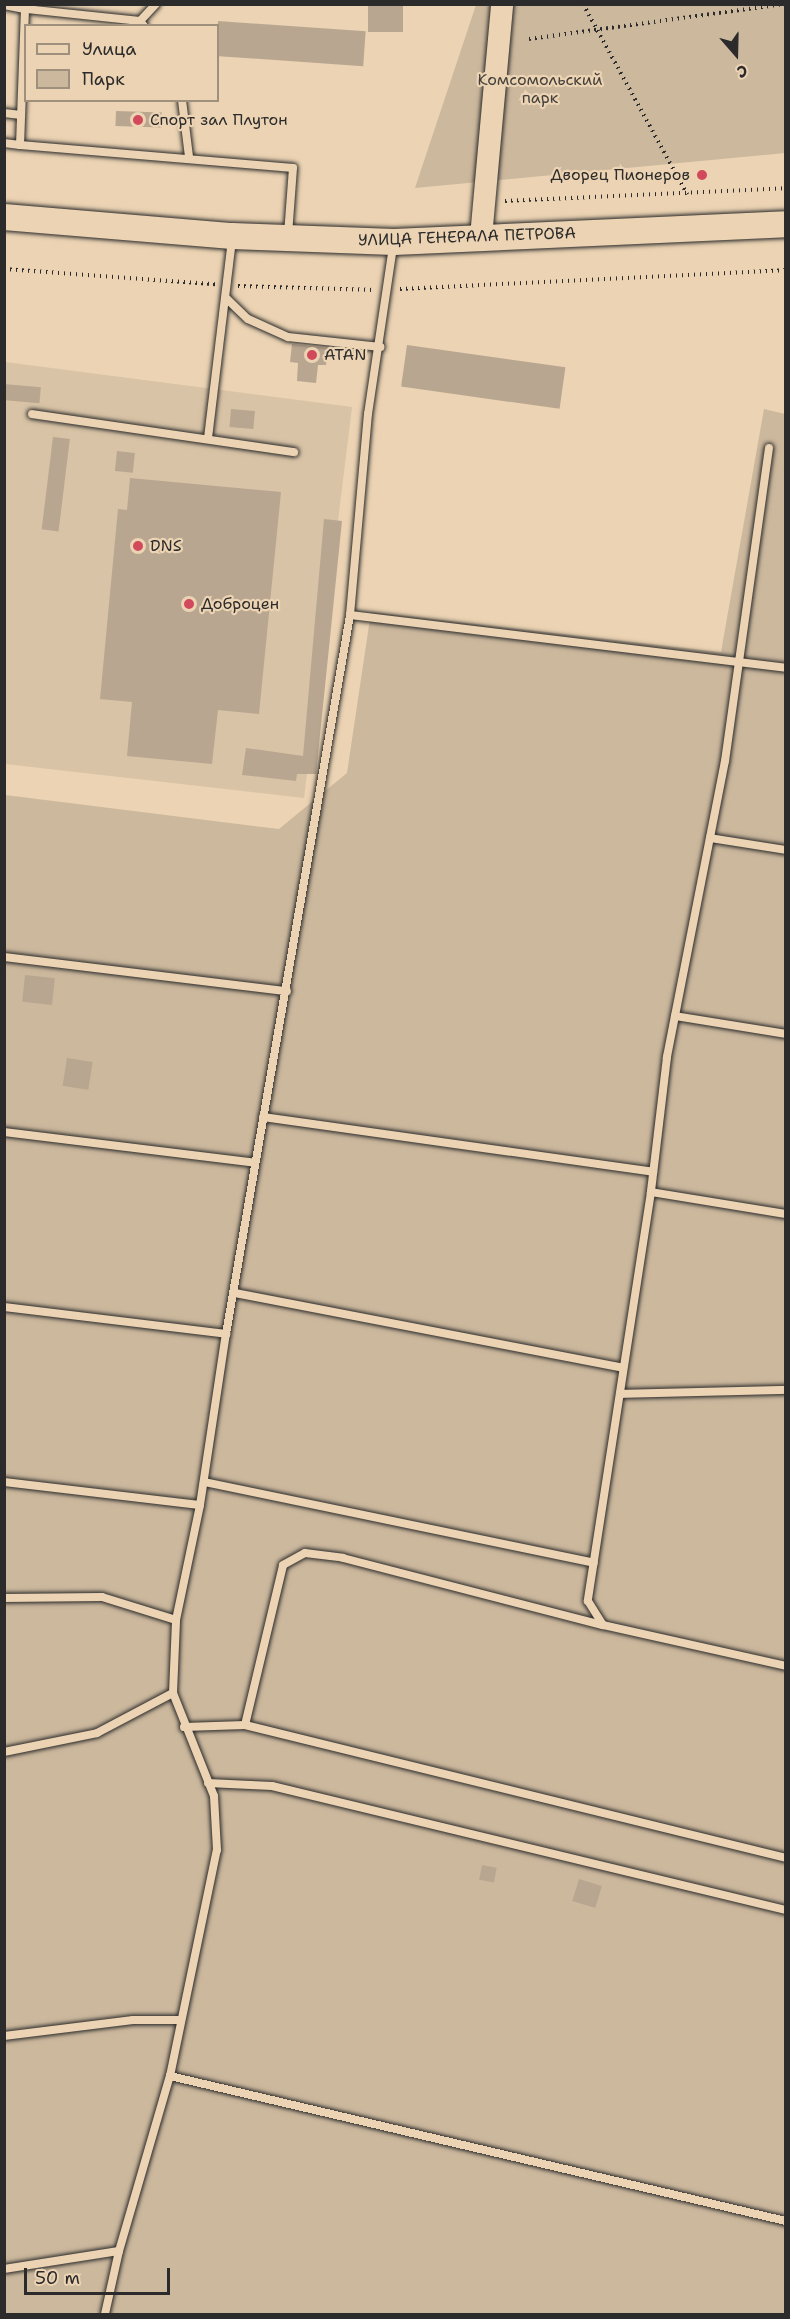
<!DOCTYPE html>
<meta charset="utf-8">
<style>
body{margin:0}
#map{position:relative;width:790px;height:2319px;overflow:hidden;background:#ebd3b3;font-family:"Shantell Sans",sans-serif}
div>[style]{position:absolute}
.built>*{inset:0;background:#d8c3a6}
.green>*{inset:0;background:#ccb89d}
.building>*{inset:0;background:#b9a690;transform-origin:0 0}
.path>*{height:4px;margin-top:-2px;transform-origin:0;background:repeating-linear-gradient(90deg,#2b2b2b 0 1.5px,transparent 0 6px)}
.roads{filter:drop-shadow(0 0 2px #2b2b2b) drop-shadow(0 0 2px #2b2b2b)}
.service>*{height:8px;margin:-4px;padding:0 4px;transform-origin:4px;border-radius:4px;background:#ebd3b3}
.secondary>*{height:22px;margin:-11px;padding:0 11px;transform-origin:11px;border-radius:11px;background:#ebd3b3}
.primary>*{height:26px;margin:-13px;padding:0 13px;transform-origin:13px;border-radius:13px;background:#ebd3b3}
.dots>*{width:16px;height:16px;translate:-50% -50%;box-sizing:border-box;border:3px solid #ebd3b3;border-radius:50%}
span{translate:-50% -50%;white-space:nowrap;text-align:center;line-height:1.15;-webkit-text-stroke:4.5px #ebd3b3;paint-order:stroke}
.park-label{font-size:16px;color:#43403c}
.poi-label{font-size:16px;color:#2b2b2b}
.left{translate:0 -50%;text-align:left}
.right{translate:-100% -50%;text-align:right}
.street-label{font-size:16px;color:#2b2b2b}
.frame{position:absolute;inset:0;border:6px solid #2b2b2b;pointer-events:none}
.legend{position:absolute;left:24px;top:24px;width:195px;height:78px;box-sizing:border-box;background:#ebd3b3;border:2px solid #9e907d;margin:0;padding:8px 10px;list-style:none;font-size:18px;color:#2b2b2b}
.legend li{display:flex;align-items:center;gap:12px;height:30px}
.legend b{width:30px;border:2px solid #9e907d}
.north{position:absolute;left:706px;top:24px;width:60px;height:60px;-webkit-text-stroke:4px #ebd3b3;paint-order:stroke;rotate:160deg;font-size:16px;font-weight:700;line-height:24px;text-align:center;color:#2b2b2b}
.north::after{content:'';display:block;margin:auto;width:21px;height:27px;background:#2b2b2b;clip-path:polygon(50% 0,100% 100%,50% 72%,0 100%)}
.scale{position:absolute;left:24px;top:2268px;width:146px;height:27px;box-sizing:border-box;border:3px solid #2b2b2b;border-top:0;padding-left:8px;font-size:18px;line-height:21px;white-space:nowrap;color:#2b2b2b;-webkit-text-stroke:4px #ebd3b3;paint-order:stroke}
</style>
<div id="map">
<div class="built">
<i style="clip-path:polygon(5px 362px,352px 407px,304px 798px,5px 764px)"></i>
</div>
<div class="green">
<i style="clip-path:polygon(476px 5px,785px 5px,785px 153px,415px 188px)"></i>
<i style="clip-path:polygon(764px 409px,785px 414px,785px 2314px,5px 2314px,5px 795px,279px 829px,347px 773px,371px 612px,721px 652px)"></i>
</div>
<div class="building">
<i style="left:368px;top:4px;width:35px;height:28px"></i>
<i style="left:218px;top:21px;width:148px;height:35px;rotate:4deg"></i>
<i style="left:116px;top:111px;width:46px;height:15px;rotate:2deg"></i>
<i style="clip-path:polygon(292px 344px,328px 348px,326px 365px,318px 365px,316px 383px,297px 381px,298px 363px,290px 362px)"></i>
<i style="left:407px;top:345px;width:160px;height:42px;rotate:8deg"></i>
<i style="left:4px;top:384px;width:37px;height:16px;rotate:5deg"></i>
<i style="left:231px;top:409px;width:24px;height:18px;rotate:5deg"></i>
<i style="left:53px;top:437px;width:17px;height:93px;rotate:7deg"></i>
<i style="left:117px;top:451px;width:18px;height:20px;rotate:6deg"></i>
<i style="clip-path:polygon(130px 478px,281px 492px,259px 714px,218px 710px,212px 764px,127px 756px,132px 702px,100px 699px,118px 509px,127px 510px)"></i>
<i style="clip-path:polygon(324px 519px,342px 521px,316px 774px,297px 774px,296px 781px,242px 775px,246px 748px,303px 756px)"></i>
<i style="left:25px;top:975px;width:30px;height:27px;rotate:6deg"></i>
<i style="left:67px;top:1058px;width:26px;height:28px;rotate:9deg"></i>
<i style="left:482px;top:1865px;width:15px;height:15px;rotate:11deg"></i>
<i style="left:579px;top:1879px;width:24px;height:23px;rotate:17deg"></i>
</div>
<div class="path">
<i style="left:583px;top:4px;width:217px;rotate:61.3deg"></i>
<i style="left:529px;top:39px;width:256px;rotate:-7.8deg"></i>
<i style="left:505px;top:201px;width:281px;rotate:-2.6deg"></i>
<i style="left:4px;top:269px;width:212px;rotate:4.1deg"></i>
<i style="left:238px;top:286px;width:136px;rotate:1.7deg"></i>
<i style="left:400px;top:289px;width:386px;rotate:-2.8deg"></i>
</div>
<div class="roads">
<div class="service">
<i style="left:4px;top:5px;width:21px;rotate:11deg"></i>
<i style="left:140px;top:21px;width:23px;rotate:-47deg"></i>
<i style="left:144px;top:26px;width:6px;rotate:-129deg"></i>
<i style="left:140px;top:21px;width:116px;rotate:-174deg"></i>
<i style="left:25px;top:9px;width:136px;rotate:92.1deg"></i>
<i style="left:20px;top:145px;width:274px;rotate:4.8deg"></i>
<i style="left:293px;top:168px;width:67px;rotate:94.3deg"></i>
<i style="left:182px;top:100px;width:57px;rotate:83deg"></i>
<i style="left:4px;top:113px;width:17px;rotate:7deg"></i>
<i style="left:4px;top:143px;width:16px;rotate:7deg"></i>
<i style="left:226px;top:298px;width:30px;rotate:44deg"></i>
<i style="left:248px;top:319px;width:44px;rotate:24.2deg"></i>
<i style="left:288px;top:337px;width:93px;rotate:6.2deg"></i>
<i style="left:32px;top:414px;width:265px;rotate:8.3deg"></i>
<i style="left:208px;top:438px;width:200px;rotate:-83.1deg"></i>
<i style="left:769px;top:448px;width:316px;rotate:98deg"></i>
<i style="left:725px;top:761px;width:302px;rotate:101.1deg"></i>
<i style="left:667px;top:1057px;width:136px;rotate:96.8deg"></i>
<i style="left:651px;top:1192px;width:414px;rotate:98.8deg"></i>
<i style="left:588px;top:1601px;width:28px;rotate:58deg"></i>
<i style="left:603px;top:1625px;width:188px;rotate:12.6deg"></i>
<i style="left:350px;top:615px;width:439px;rotate:6.9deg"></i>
<i style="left:710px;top:838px;width:77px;rotate:9deg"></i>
<i style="left:4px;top:957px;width:285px;rotate:6.9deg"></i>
<i style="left:675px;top:1016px;width:112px;rotate:9.2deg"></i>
<i style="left:263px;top:1117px;width:394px;rotate:8deg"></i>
<i style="left:4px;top:1132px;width:253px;rotate:7deg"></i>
<i style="left:651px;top:1192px;width:137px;rotate:9.3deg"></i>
<i style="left:235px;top:1293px;width:395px;rotate:10.9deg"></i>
<i style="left:4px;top:1307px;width:224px;rotate:6.9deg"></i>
<i style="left:620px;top:1394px;width:166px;rotate:-1.4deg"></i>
<i style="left:4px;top:1482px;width:197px;rotate:6.7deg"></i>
<i style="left:204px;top:1482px;width:398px;rotate:11.7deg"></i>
<i style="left:4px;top:1598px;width:98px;rotate:-0.6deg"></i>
<i style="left:102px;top:1597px;width:77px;rotate:17.3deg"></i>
<i style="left:245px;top:1725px;width:164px;rotate:-76.6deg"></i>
<i style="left:283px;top:1565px;width:25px;rotate:-29deg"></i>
<i style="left:305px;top:1553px;width:38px;rotate:7deg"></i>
<i style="left:343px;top:1558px;width:268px;rotate:14.5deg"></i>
<i style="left:184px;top:1727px;width:61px;rotate:-1.9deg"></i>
<i style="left:245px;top:1725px;width:557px;rotate:13.81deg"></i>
<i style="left:4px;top:1752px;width:95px;rotate:-11.5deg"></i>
<i style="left:97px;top:1733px;width:86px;rotate:-27.8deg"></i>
<i style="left:208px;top:1783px;width:64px;rotate:2.7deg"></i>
<i style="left:272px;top:1786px;width:529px;rotate:13.56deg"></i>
<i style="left:4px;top:2036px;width:130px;rotate:-7.1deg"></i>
<i style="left:133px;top:2020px;width:48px"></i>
<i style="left:170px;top:2076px;width:633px;rotate:13.25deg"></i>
<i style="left:4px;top:2269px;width:116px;rotate:-8.9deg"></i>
<i style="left:105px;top:2314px;width:65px;rotate:-77.5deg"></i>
<i style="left:119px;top:2251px;width:182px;rotate:-73.8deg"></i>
<i style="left:170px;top:2076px;width:231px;rotate:-78.3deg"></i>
<i style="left:217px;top:1850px;width:54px;rotate:-93.2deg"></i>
<i style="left:214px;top:1796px;width:111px;rotate:-111.7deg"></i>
<i style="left:173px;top:1693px;width:73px;rotate:-87.6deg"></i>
<i style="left:176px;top:1620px;width:117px;rotate:-78.2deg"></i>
<i style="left:200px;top:1505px;width:173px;rotate:-81.4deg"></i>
<i style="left:226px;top:1334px;width:730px;rotate:-80.21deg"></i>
<i style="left:350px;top:615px;width:202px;rotate:-84.9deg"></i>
<i style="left:368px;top:414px;width:170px;rotate:-81.5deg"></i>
</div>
<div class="secondary">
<i style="left:481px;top:237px;width:234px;rotate:-84.8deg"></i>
</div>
<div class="primary">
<i style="left:4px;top:217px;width:229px;rotate:4.8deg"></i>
<i style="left:232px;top:236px;width:162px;rotate:2.1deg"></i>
<i style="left:394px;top:242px;width:392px;rotate:-2.6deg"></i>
</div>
</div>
<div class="dots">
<i style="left:138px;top:120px;background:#d1495b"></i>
<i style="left:702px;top:175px;background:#d1495b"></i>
<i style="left:312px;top:355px;background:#d1495b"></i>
<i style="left:138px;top:546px;background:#d1495b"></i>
<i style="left:189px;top:604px;background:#d1495b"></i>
</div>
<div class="park-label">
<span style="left:540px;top:89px">Комсомольский<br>парк</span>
</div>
<div class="poi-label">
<span class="left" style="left:150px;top:120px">Спорт зал Плутон</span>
<span class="right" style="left:690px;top:175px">Дворец Пионеров</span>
<span class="left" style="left:324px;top:355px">ATAN</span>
<span class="left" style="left:150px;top:546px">DNS</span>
<span class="left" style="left:201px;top:604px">Доброцен</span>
</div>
<div class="street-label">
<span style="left:467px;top:237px;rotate:-2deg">УЛИЦА ГЕНЕРАЛА ПЕТРОВА</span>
</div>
<div class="frame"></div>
<ul class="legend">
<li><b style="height:8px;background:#ebd3b3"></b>Улица</li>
<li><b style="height:16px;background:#ccb89d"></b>Парк</li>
</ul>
<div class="north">С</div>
<div class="scale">50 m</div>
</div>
